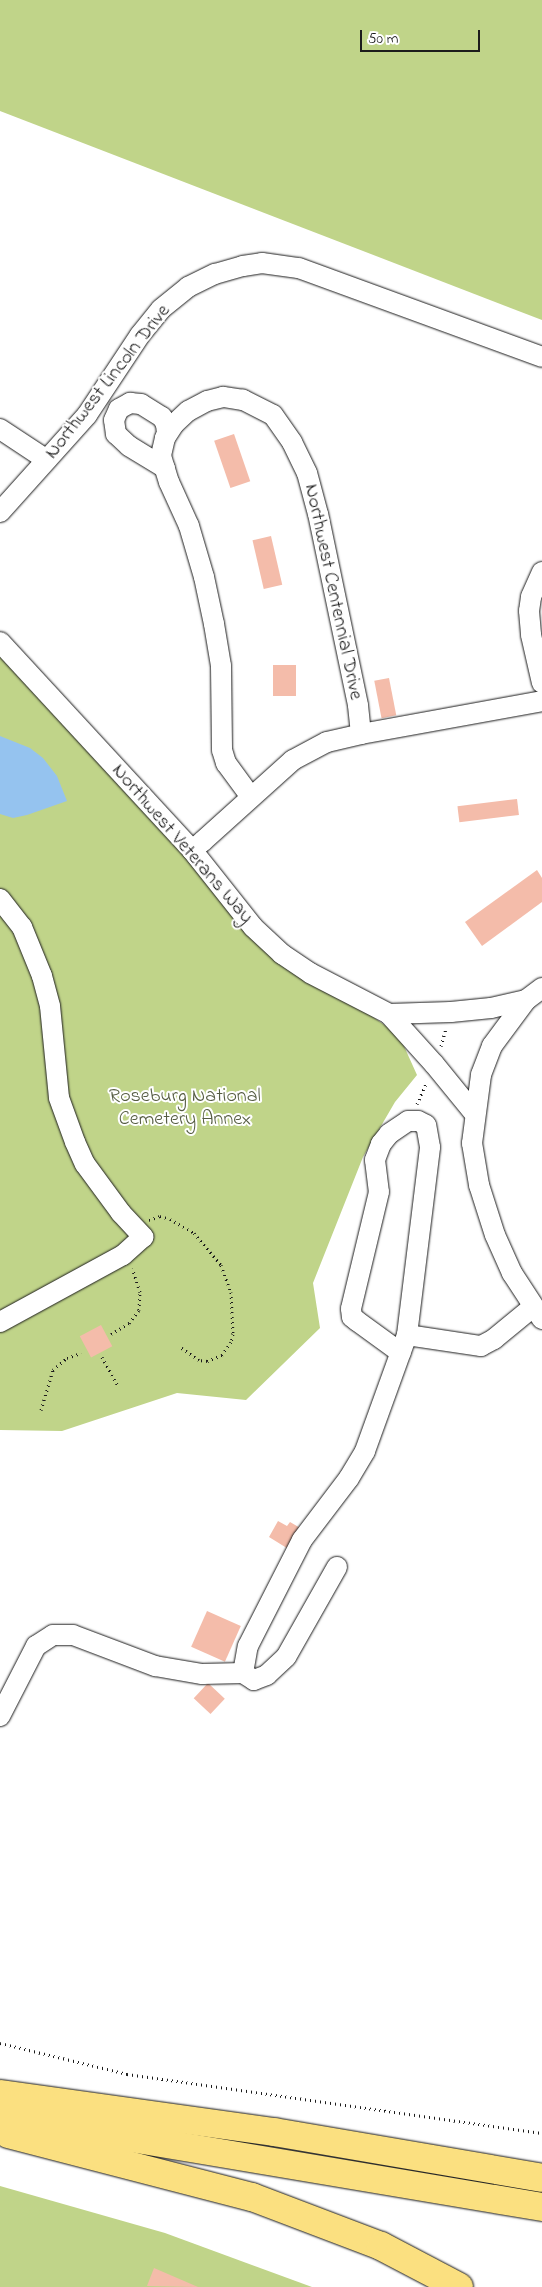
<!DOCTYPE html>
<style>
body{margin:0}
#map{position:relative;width:542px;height:2287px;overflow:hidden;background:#fff;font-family:"Indie Flower",sans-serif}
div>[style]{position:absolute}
.green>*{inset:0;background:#c0d489}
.water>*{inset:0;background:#95c3ef}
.building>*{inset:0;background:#f4bcaa;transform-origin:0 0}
.path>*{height:3px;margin-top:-1.5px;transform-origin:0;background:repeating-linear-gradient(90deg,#1c1c1c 0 1px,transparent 0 5px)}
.roads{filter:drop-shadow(0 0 1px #1c1c1c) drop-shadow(0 0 1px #1c1c1c)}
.minor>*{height:20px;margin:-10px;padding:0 10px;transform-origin:10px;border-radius:10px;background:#fff}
.highway>*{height:28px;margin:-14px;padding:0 14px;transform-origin:14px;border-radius:14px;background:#fbe080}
span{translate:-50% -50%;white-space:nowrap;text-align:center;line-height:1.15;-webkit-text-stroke:4px #fff;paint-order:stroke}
.street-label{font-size:20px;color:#1c1c1c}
.park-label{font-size:20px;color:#555c42}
.scale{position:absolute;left:360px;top:30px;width:120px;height:22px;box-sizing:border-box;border:2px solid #1c1c1c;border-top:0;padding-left:6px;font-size:15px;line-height:18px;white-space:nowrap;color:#1c1c1c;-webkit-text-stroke:4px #fff;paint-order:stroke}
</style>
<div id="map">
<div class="green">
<i style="clip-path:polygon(0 0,542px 0,542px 320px,0 111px)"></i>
<i style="clip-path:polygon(0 645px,310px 973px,399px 1035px,417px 1075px,395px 1102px,363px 1157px,313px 1283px,320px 1328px,246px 1400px,177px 1393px,62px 1431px,0 1430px)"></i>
<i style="clip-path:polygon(0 2186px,165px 2233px,312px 2287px,0 2287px)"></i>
</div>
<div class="water">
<i style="clip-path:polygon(0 736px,30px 748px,43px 758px,57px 776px,67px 801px,27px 815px,13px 818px,0 814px)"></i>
</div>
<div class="building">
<i style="left:234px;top:434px;width:50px;height:21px;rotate:71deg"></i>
<i style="left:271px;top:536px;width:50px;height:19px;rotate:77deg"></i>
<i style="left:273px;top:665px;width:23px;height:31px"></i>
<i style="left:389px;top:678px;width:38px;height:15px;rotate:79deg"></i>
<i style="left:517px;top:799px;width:16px;height:60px;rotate:83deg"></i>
<i style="clip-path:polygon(537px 870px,542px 878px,542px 902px,482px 946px,465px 922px)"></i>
<i style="left:101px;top:1325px;width:24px;height:24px;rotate:62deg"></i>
<i style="clip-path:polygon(278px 1521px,287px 1526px,290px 1522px,302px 1529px,290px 1550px,269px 1537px)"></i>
<i style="left:207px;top:1611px;width:37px;height:39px;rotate:24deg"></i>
<i style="left:208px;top:1683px;width:23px;height:21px;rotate:43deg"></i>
<i style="clip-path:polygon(154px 2268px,198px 2287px,147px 2286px)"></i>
</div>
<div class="path">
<i style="left:441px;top:1046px;width:19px;rotate:-74deg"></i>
<i style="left:417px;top:1104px;width:24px;rotate:-66deg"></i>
<i style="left:149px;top:1220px;width:12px;rotate:-20deg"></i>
<i style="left:160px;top:1216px;width:10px;rotate:17deg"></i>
<i style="left:170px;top:1219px;width:28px;rotate:30deg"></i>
<i style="left:194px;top:1233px;width:42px;rotate:49.8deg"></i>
<i style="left:221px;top:1265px;width:29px;rotate:70deg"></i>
<i style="left:231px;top:1292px;width:42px;rotate:87.3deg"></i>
<i style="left:233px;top:1334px;width:8px;rotate:104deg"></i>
<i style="left:231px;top:1342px;width:16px;rotate:125deg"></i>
<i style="left:222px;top:1355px;width:16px;rotate:158deg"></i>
<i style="left:207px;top:1361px;width:8px;rotate:-173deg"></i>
<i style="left:199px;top:1360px;width:24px;rotate:-145deg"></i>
<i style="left:111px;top:1334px;width:21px;rotate:-31deg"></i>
<i style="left:129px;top:1323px;width:16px;rotate:-52deg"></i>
<i style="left:139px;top:1310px;width:18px;rotate:-87deg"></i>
<i style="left:140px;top:1292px;width:25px;rotate:-108deg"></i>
<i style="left:102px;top:1357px;width:33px;rotate:61deg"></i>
<i style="left:41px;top:1410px;width:42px;rotate:-73.3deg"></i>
<i style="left:53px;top:1370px;width:18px;rotate:-41deg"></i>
<i style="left:67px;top:1358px;width:15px;rotate:-20deg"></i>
<i style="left:0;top:2043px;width:131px;rotate:13.7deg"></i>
<i style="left:127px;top:2074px;width:419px;rotate:8.1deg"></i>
</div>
<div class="roads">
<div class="minor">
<i style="left:0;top:429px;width:56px;rotate:33.4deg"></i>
<i style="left:165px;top:468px;width:42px;rotate:-148.6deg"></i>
<i style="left:129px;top:446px;width:18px;rotate:-137deg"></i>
<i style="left:116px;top:434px;width:14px;rotate:-98deg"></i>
<i style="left:114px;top:420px;width:12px;rotate:-66deg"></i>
<i style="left:119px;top:409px;width:13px;rotate:-29deg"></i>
<i style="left:130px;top:403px;width:11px;rotate:5deg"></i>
<i style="left:141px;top:404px;width:25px;rotate:32deg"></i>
<i style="left:162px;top:417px;width:8px;rotate:60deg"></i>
<i style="left:166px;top:424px;width:10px;rotate:84deg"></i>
<i style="left:0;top:512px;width:130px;rotate:-48.1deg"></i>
<i style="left:87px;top:415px;width:96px;rotate:-56.5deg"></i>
<i style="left:140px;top:335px;width:33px;rotate:-51deg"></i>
<i style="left:161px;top:309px;width:35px;rotate:-39deg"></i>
<i style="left:188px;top:287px;width:30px;rotate:-26deg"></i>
<i style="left:215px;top:274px;width:29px;rotate:-16deg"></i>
<i style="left:243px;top:266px;width:19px;rotate:-9deg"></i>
<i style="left:262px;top:263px;width:37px;rotate:8deg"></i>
<i style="left:299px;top:268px;width:259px;rotate:20.1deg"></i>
<i style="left:542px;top:572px;width:27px;rotate:114deg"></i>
<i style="left:531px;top:597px;width:14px;rotate:98deg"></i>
<i style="left:529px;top:611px;width:24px;rotate:85deg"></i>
<i style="left:531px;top:635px;width:49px;rotate:77.1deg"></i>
<i style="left:0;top:642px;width:283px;rotate:47.3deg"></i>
<i style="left:192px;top:850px;width:98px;rotate:51.6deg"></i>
<i style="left:253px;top:927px;width:40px;rotate:43deg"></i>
<i style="left:282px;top:954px;width:34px;rotate:34deg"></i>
<i style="left:310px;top:973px;width:89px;rotate:27.4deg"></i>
<i style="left:361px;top:734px;width:184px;rotate:-10.3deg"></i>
<i style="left:192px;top:850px;width:14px;rotate:-39deg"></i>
<i style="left:203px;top:841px;width:121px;rotate:-42deg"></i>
<i style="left:293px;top:760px;width:38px;rotate:-28deg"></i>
<i style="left:327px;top:742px;width:35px;rotate:-13deg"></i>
<i style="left:361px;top:734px;width:29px;rotate:-96deg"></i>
<i style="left:358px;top:705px;width:195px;rotate:-101.8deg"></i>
<i style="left:318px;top:514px;width:42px;rotate:-105deg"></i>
<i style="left:307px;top:473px;width:34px;rotate:-116deg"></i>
<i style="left:292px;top:442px;width:33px;rotate:-125deg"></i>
<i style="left:273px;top:415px;width:34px;rotate:-153deg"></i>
<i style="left:243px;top:400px;width:20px;rotate:-171deg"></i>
<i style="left:223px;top:397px;width:16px;rotate:166deg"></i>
<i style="left:207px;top:401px;width:21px;rotate:152deg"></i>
<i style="left:188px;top:411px;width:19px;rotate:137deg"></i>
<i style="left:174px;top:424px;width:17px;rotate:123deg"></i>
<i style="left:165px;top:438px;width:18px;rotate:103deg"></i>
<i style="left:161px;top:456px;width:27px;rotate:73deg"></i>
<i style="left:169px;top:482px;width:48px;rotate:65.6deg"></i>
<i style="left:189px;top:526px;width:53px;rotate:73.6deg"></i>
<i style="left:204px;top:577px;width:48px;rotate:78deg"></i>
<i style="left:214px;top:624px;width:43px;rotate:80.5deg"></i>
<i style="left:221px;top:666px;width:84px;rotate:89.3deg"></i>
<i style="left:222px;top:750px;width:14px;rotate:73deg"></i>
<i style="left:226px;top:763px;width:42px;rotate:53.7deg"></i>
<i style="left:0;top:899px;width:36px;rotate:52deg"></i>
<i style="left:22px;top:927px;width:53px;rotate:67.8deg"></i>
<i style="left:42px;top:976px;width:31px;rotate:75deg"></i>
<i style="left:50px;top:1006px;width:92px;rotate:84.4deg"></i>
<i style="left:59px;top:1098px;width:47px;rotate:70deg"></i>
<i style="left:75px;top:1142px;width:24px;rotate:66deg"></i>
<i style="left:85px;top:1164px;width:61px;rotate:53.7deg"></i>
<i style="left:121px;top:1213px;width:33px;rotate:47deg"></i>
<i style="left:143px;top:1237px;width:27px;rotate:138deg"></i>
<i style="left:123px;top:1255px;width:140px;rotate:151.4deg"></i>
<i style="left:542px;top:988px;width:20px;rotate:143deg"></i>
<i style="left:526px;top:1000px;width:57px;rotate:126.5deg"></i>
<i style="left:492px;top:1046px;width:31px;rotate:111deg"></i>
<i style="left:481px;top:1075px;width:69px;rotate:97.5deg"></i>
<i style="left:472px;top:1143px;width:43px;rotate:80.5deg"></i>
<i style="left:479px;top:1185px;width:52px;rotate:72.3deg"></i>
<i style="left:495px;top:1235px;width:42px;rotate:65.9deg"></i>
<i style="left:512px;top:1273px;width:55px;rotate:56.9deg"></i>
<i style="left:474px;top:1113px;width:63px;rotate:-129.2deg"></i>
<i style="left:434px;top:1064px;width:67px;rotate:-132deg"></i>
<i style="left:389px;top:1014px;width:62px;rotate:-1.8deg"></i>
<i style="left:451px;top:1012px;width:40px;rotate:-5.7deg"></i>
<i style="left:491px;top:1008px;width:36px;rotate:-13deg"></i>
<i style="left:407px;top:1335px;width:75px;rotate:8.5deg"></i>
<i style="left:481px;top:1346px;width:15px;rotate:-28deg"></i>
<i style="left:494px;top:1339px;width:50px;rotate:-39.4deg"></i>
<i style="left:337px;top:1567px;width:103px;rotate:119.5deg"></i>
<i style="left:286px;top:1657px;width:26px;rotate:137deg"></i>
<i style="left:267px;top:1675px;width:14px;rotate:159deg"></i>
<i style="left:254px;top:1680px;width:13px;rotate:-148deg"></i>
<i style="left:243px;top:1673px;width:27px;rotate:-80deg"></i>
<i style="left:248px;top:1646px;width:119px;rotate:-63deg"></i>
<i style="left:302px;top:1540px;width:78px;rotate:-52.8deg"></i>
<i style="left:349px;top:1478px;width:31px;rotate:-59deg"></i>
<i style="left:365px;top:1451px;width:123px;rotate:-70.1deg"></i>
<i style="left:407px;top:1335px;width:189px;rotate:-83deg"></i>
<i style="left:430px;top:1147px;width:22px;rotate:-100deg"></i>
<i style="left:426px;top:1125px;width:9px;rotate:-153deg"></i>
<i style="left:418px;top:1121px;width:10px;rotate:180deg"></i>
<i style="left:408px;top:1121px;width:23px;rotate:146deg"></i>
<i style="left:389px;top:1134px;width:13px;rotate:129deg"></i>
<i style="left:381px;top:1144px;width:17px;rotate:111deg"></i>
<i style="left:375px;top:1160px;width:32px;rotate:83deg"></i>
<i style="left:379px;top:1192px;width:120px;rotate:103.5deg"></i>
<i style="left:351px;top:1309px;width:8px;rotate:83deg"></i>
<i style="left:352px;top:1317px;width:6px;rotate:39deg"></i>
<i style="left:357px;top:1321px;width:54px;rotate:36deg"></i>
<i style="left:0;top:1716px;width:79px;rotate:-62.8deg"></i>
<i style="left:36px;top:1646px;width:20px;rotate:-33deg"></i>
<i style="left:53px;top:1635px;width:20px"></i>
<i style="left:73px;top:1635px;width:88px;rotate:20.7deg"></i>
<i style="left:155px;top:1666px;width:48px;rotate:9.7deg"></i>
<i style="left:202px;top:1674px;width:41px;rotate:-1.4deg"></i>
</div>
<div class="highway">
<i style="left:0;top:2094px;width:277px;rotate:7.9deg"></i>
<i style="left:274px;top:2132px;width:272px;rotate:9.7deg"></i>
<i style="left:0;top:2116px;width:550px;rotate:9.53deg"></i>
<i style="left:8px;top:2134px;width:252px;rotate:14.5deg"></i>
<i style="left:252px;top:2197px;width:138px;rotate:20.8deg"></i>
<i style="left:381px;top:2246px;width:88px;rotate:27.7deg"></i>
</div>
</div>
<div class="street-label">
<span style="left:108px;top:382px;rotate:-52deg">Northwest Lincoln Drive</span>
<span style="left:333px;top:592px;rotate:78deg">Northwest Centennial Drive</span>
<span style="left:182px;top:844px;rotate:49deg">Northwest Veterans Way</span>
</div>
<div class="park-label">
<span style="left:185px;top:1108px">Roseburg National<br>Cemetery Annex</span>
</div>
<div class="scale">50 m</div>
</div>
